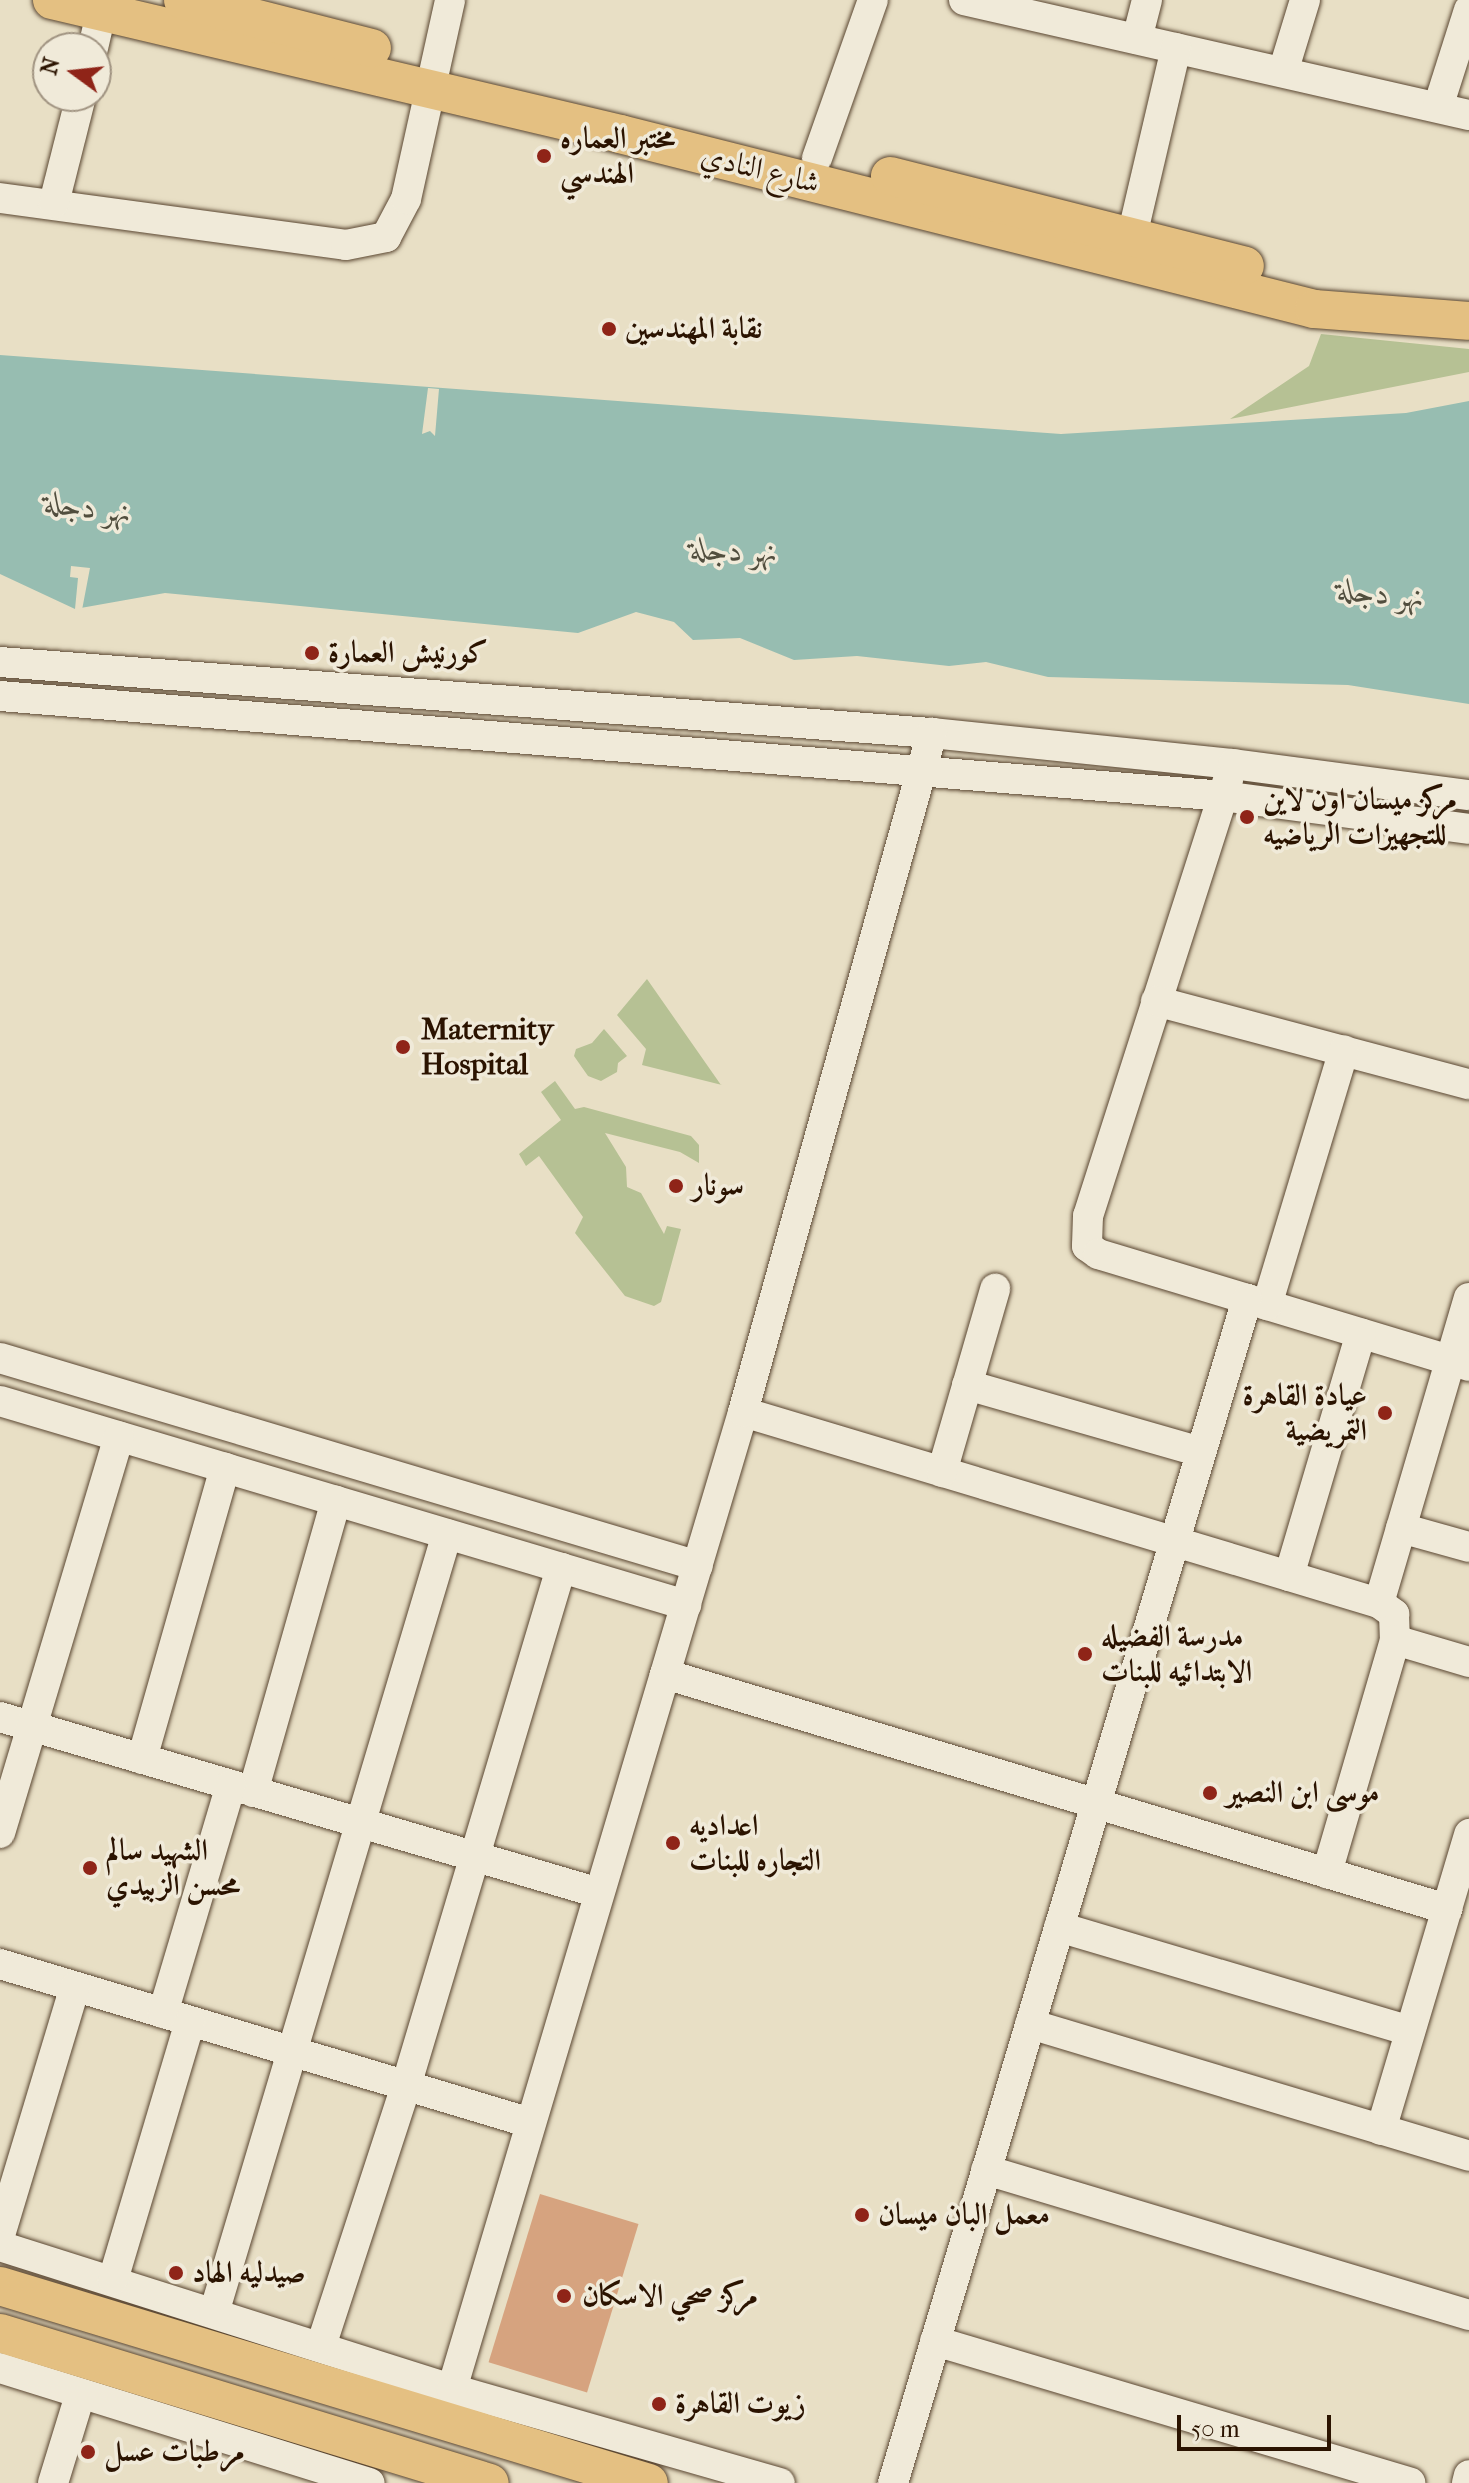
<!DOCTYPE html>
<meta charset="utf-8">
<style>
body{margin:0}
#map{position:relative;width:1469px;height:2483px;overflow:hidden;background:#e8dfc5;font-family:"IM FELL French Canon",Amiri,serif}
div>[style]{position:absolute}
.green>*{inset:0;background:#b6c194}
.water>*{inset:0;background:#97bdb1}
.pier>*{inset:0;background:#e8dfc5}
.building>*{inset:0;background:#d6a37f;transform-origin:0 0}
.roads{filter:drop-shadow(0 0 2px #5a4631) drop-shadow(0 0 2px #5a4631)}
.minor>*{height:30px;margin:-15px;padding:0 15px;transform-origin:15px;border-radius:15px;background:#f0ead9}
.major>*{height:38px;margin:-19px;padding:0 19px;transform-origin:19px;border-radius:19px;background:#e4c082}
.dots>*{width:22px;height:22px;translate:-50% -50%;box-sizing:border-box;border:4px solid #f0ead9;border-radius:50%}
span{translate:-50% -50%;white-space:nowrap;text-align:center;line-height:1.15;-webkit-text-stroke:7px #f0ead9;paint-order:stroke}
.poi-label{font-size:30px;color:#2b1300;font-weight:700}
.left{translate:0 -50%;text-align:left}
.right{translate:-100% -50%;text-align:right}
.street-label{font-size:30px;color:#2b1300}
.water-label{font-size:32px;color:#514e3e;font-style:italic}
.north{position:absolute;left:32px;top:32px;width:80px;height:80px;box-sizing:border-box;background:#f0ead9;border:2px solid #a19482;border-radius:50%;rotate:285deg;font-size:22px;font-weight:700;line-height:32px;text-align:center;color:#2b1300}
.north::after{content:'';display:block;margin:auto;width:28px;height:36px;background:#8f2418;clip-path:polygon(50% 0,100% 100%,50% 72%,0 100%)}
.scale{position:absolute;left:1177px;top:2415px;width:154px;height:36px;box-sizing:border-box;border:4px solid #2b1300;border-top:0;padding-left:10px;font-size:24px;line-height:28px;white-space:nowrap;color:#2b1300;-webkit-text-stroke:6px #f0ead9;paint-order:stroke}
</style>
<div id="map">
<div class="green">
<i style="clip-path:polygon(1321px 334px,1469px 349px,1469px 372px,1230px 419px,1309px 366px)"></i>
<i style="clip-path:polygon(647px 979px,721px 1085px,722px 1085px,642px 1065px,646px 1049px,617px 1015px)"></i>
<i style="clip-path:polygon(604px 1029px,627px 1056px,618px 1063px,617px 1072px,601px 1081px,588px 1076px,574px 1056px,576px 1049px,592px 1043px)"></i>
<i style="clip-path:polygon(555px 1081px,575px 1109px,584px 1107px,691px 1136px,699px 1145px,699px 1163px,680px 1152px,605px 1133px,626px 1167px,627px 1187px,641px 1193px,664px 1234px,667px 1226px,681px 1229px,661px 1302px,654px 1306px,625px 1296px,575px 1233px,583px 1217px,539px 1156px,526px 1166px,519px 1154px,561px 1120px,541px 1092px)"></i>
</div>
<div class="water">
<i style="clip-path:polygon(0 355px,1061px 434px,1406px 413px,1469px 401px,1469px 704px,1348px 685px,1048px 677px,986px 662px,949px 666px,857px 656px,794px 660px,740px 638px,693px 640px,674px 622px,636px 612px,578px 633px,165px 593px,75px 609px,0 574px)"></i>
</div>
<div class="pier">
<i style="clip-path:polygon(428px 388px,439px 389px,435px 436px,430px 431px,422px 434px)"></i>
<i style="clip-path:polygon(71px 566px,90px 568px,82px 610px,75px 609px,78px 578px,70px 577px)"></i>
</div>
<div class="building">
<i style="left:540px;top:2194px;width:103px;height:176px;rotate:17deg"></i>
</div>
<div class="roads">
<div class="minor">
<i style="left:964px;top:0;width:518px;rotate:12.83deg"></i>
<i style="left:1137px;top:39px;width:40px;rotate:-75.6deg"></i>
<i style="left:93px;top:48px;width:49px;rotate:-77.1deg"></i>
<i style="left:1283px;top:72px;width:75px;rotate:-73deg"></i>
<i style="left:1438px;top:107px;width:102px;rotate:-72.3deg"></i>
<i style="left:817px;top:158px;width:168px;rotate:-70.5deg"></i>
<i style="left:0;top:198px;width:349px;rotate:7.7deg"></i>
<i style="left:346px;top:245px;width:41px;rotate:-11.3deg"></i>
<i style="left:386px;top:237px;width:43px;rotate:-62.2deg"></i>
<i style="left:406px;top:199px;width:204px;rotate:-77.5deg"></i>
<i style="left:54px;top:203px;width:110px;rotate:-75.8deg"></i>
<i style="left:1132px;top:236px;width:193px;rotate:-76.8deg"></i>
<i style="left:0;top:662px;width:935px;rotate:4.36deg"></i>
<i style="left:932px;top:733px;width:303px;rotate:5.9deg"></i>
<i style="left:1233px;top:764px;width:238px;rotate:7.5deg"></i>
<i style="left:0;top:696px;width:1227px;rotate:4.67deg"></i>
<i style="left:1223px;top:796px;width:248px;rotate:7.6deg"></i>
<i style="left:1228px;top:780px;width:458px;rotate:107.8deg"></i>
<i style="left:1088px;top:1216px;width:30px;rotate:92deg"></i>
<i style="left:1087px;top:1246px;width:14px;rotate:36deg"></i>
<i style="left:1098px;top:1254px;width:388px;rotate:16.8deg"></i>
<i style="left:1156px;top:1001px;width:324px;rotate:14.9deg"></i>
<i style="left:1267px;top:1305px;width:266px;rotate:-73.2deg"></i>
<i style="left:0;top:1358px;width:728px;rotate:16.59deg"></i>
<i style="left:967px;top:1385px;width:242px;rotate:16deg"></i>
<i style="left:0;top:1401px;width:716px;rotate:16.56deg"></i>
<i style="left:743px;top:1412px;width:664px;rotate:16.72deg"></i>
<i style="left:1379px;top:1603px;width:19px;rotate:36deg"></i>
<i style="left:1394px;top:1614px;width:26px;rotate:88deg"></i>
<i style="left:1395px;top:1640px;width:243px;rotate:106.3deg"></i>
<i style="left:942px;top:1472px;width:191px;rotate:-73.8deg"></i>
<i style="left:1401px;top:1528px;width:71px;rotate:15.6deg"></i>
<i style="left:1289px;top:1576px;width:253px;rotate:-73.5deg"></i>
<i style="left:1379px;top:1603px;width:318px;rotate:-73.6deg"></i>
<i style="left:1395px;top:1640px;width:77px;rotate:16.6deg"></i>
<i style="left:665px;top:1674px;width:817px;rotate:16.73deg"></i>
<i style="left:0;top:1717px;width:624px;rotate:16.37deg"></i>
<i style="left:142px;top:1759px;width:303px;rotate:-74.1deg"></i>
<i style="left:253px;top:1792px;width:303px;rotate:-74.1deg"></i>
<i style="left:0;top:1833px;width:414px;rotate:-73.3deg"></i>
<i style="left:1059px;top:1927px;width:366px;rotate:16.5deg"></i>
<i style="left:0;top:1964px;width:554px;rotate:16.67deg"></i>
<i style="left:163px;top:2013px;width:238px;rotate:-73.4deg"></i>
<i style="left:1030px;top:2024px;width:458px;rotate:16.7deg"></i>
<i style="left:1381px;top:2130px;width:309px;rotate:-73.4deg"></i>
<i style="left:986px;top:2170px;width:504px;rotate:16.71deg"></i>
<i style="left:0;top:2235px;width:259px;rotate:-73.2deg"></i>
<i style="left:0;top:2246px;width:474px;rotate:17.6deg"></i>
<i style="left:452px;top:2389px;width:341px;rotate:16deg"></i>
<i style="left:113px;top:2280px;width:270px;rotate:-73.4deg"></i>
<i style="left:214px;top:2313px;width:813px;rotate:-73.35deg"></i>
<i style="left:935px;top:2341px;width:496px;rotate:16.6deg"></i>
<i style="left:321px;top:2346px;width:274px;rotate:-71.9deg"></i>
<i style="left:406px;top:2086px;width:541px;rotate:-73.34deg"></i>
<i style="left:0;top:2368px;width:387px;rotate:17.3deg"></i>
<i style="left:452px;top:2389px;width:1019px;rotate:-73.41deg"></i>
<i style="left:743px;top:1412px;width:705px;rotate:-74.45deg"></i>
<i style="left:53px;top:2483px;width:92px;rotate:-72.9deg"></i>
<i style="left:893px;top:2483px;width:1236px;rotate:-73.35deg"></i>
<i style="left:1467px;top:2483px;width:8px;rotate:-76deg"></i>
</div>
<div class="major">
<i style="left:52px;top:0;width:584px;rotate:13.27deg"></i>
<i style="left:620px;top:134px;width:716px;rotate:14.15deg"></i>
<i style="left:1314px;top:309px;width:155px;rotate:4.4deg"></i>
<i style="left:183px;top:0;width:195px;rotate:14.3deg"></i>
<i style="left:890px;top:176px;width:366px;rotate:14.2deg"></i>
<i style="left:0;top:2286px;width:678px;rotate:16.89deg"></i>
<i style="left:0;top:2333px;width:512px;rotate:17.02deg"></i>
</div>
</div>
<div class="dots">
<i style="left:544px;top:156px;background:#8f2418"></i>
<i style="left:609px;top:329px;background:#8f2418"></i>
<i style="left:312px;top:653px;background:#8f2418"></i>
<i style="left:1247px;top:817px;background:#8f2418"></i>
<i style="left:403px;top:1047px;background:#8f2418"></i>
<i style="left:676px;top:1186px;background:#8f2418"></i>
<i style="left:1385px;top:1413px;background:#8f2418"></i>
<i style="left:1085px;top:1654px;background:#8f2418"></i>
<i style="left:1210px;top:1793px;background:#8f2418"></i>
<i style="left:673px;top:1843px;background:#8f2418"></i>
<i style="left:90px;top:1868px;background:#8f2418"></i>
<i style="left:862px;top:2215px;background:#8f2418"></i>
<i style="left:176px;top:2273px;background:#8f2418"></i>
<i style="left:564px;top:2296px;background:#8f2418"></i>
<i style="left:659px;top:2404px;background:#8f2418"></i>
<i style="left:88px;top:2452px;background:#8f2418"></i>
</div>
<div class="poi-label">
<span class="left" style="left:560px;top:156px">مختبر العماره<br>الهندسي</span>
<span class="left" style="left:625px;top:329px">نقابة المهندسين</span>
<span class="left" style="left:328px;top:653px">كورنيش العمارة</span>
<span class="left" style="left:1263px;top:817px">مركز ميسان اون لاين<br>للتجهيزات الرياضيه</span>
<span class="left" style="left:421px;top:1047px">Maternity<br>Hospital</span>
<span class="left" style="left:692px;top:1186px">سونار</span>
<span class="right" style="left:1367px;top:1413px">عيادة القاهرة<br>التمريضية</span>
<span class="left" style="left:1101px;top:1654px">مدرسة الفضيله<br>الابتدائيه للبنات</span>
<span class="left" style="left:1226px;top:1793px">موسى ابن النصير</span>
<span class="left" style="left:689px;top:1843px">اعداديه<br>التجاره للبنات</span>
<span class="left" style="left:106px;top:1868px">الشهيد سالم<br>محسن الزبيدي</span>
<span class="left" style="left:878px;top:2215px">معمل البان ميسان</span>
<span class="left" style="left:192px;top:2273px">صيدليه الهاد</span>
<span class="left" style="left:582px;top:2296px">مركز صحي الاسكان</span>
<span class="left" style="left:675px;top:2404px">زيوت القاهرة</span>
<span class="left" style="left:104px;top:2452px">مرطبات عسل</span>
</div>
<div class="street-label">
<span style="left:760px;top:170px;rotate:14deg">شارع النادي</span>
</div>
<div class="water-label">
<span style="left:88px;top:508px;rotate:7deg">نهر دجلة</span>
<span style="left:734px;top:551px;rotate:2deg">نهر دجلة</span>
<span style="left:1381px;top:594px;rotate:5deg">نهر دجلة</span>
</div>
<div class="north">N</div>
<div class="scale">50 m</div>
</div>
